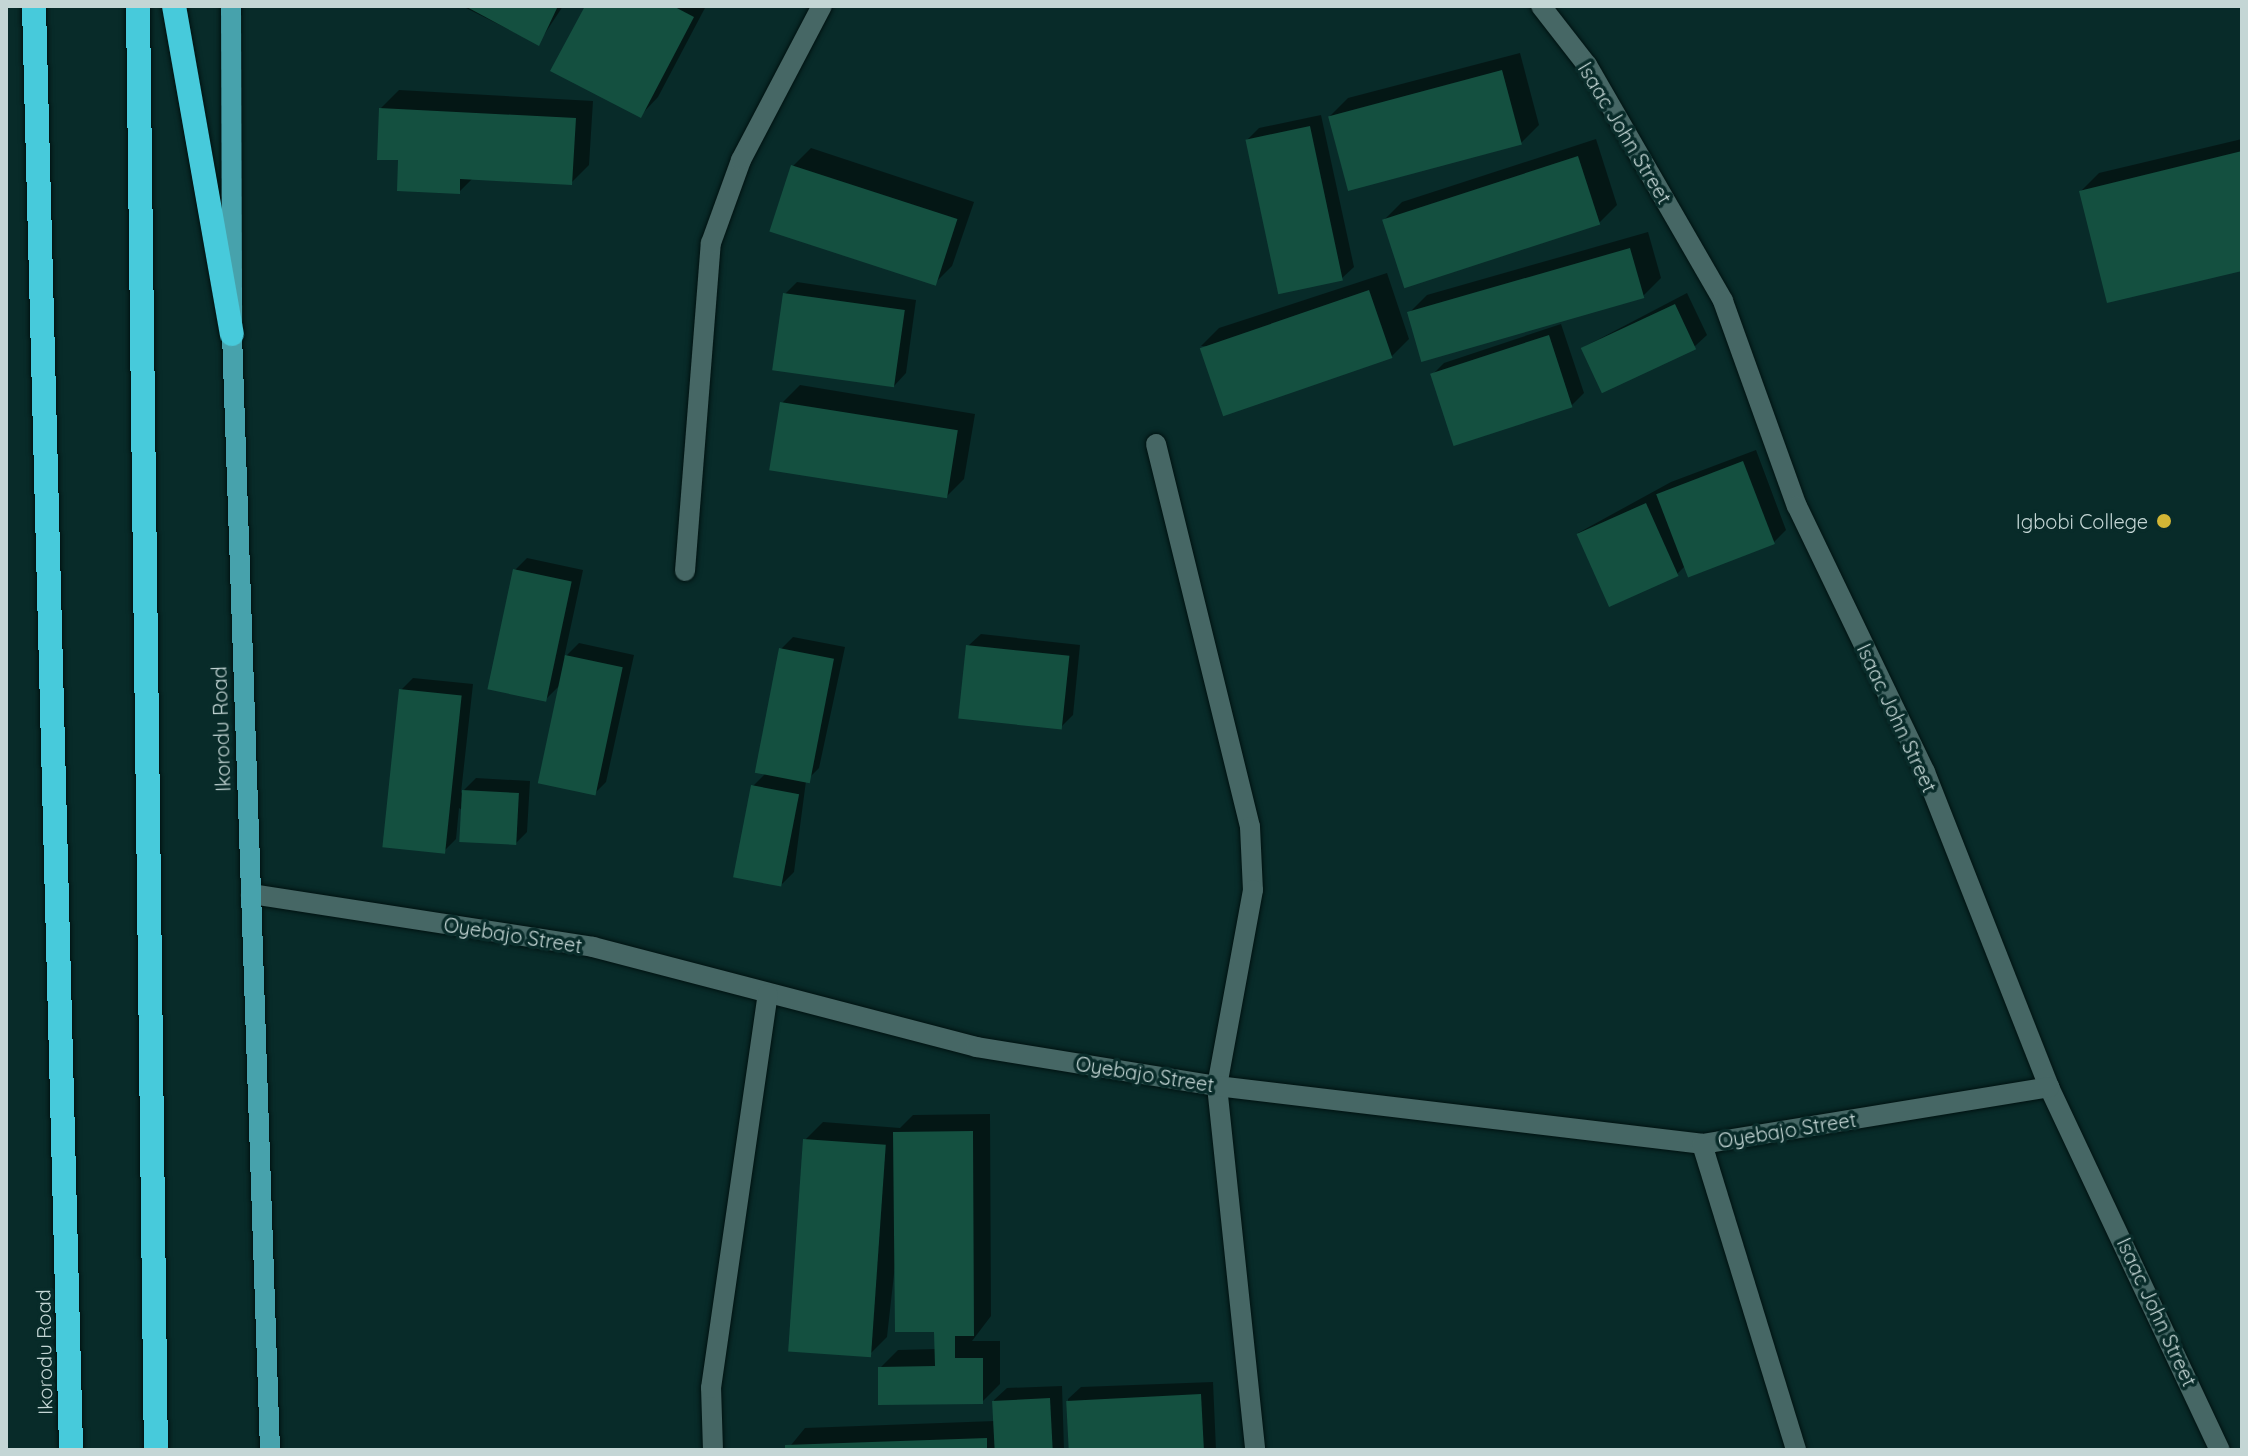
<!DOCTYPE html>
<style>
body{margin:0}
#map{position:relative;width:2248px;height:1456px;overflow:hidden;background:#082b29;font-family:Quicksand,sans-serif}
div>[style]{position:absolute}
.shadow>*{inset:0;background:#0007}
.building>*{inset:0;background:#145040;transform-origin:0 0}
.roads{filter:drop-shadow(0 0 2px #001211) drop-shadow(0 0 2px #001211)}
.minor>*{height:20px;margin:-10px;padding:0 10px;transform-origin:10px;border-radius:10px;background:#466765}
.primary>*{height:20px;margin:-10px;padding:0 10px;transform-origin:10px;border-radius:10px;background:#47a2ac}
.motorway>*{height:24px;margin:-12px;padding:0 12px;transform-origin:12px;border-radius:12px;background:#47cadb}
.dots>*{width:22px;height:22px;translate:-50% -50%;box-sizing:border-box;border:4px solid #082b29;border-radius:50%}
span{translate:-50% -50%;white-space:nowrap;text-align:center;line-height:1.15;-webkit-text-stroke:7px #082b29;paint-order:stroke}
.street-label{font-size:20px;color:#c4d6d5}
.poi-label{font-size:20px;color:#c4d6d5}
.right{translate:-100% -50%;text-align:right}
.frame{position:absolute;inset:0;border:8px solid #c4d6d5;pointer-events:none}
</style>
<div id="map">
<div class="shadow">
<i style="clip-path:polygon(563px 6px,538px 44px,466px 8px,467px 6px)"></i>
<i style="clip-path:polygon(587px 6px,706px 6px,658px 97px,641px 115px)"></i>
<i style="clip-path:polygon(1520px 53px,1539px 125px,1521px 143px,1330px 116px,1348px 98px)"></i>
<i style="clip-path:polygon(399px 90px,593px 101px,589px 165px,571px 183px,473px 178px,459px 192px,400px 158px,381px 108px)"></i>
<i style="clip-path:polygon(1321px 115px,1354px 267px,1341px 279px,1247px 140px,1259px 128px)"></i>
<i style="clip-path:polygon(1596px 139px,1617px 205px,1599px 223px,1384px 220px,1402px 202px)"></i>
<i style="clip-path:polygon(2242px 139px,2242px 269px,2081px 191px,2099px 173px)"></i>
<i style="clip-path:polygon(811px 148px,974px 202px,952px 266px,934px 284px,793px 166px)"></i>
<i style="clip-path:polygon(1648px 232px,1661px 278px,1643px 296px,1409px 313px,1427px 295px)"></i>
<i style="clip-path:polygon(1387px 273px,1409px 339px,1391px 357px,1201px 346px,1219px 328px)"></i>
<i style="clip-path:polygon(797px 282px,916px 300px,906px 373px,894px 386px,785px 294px)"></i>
<i style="clip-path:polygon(1687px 293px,1707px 335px,1694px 347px,1582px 348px)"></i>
<i style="clip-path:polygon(1561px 324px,1584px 393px,1572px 405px,1432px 375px,1444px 363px)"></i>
<i style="clip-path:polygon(800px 385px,975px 414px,964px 479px,946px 497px,782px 403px)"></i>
<i style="clip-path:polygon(1756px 450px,1786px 530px,1774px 542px,1686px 565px,1677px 574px,1578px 533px,1671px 482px)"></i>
<i style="clip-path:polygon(527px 558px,583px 570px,564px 658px,579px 643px,634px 655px,606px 782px,594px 794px,559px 686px,545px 700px,515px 570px)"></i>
<i style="clip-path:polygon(981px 634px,1080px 645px,1073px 715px,1061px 727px,968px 646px)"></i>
<i style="clip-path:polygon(793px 637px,845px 647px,819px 768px,806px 781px,794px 872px,782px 884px,753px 786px,766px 773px,781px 649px)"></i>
<i style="clip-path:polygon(413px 678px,473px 684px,461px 793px,476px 778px,530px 781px,527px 832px,515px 844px,459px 808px,456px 839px,444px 851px,401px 690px)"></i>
<i style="clip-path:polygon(990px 1114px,991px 1316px,972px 1341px,1000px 1341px,1000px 1384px,982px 1402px,880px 1368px,898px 1350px,936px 1349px,936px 1330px,896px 1256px,887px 1337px,869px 1355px,805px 1140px,823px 1122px,900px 1128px,913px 1115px)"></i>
<i style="clip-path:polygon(1213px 1382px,1216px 1450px,1070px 1450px,1068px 1399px,1081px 1387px)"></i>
<i style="clip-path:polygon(1062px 1386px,1064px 1450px,787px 1450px,805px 1428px,995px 1421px,994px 1400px,1007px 1388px)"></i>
</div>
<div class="building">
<i style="clip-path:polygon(465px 6px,558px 6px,539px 46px)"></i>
<i style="clip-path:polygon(585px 6px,673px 6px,694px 17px,641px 118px,550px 71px)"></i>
<i style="left:1502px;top:70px;width:77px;height:180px;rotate:75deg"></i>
<i style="clip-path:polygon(379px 108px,576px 118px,572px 185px,460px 179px,460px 194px,397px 191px,398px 160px,377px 160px)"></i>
<i style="left:1310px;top:126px;width:158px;height:66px;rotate:78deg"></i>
<i style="clip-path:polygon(2242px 151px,2242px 271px,2107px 303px,2079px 191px)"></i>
<i style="left:1578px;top:156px;width:72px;height:206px;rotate:72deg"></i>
<i style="left:791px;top:165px;width:175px;height:70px;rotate:18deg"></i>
<i style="left:1630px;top:248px;width:52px;height:232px;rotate:74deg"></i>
<i style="left:1369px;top:290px;width:72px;height:179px;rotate:71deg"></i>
<i style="left:783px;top:293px;width:123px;height:78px;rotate:8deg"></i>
<i style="left:1675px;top:304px;width:50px;height:104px;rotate:65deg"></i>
<i style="left:1549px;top:335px;width:76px;height:125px;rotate:72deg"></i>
<i style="left:780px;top:402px;width:180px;height:69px;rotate:9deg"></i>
<i style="left:1743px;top:461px;width:89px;height:93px;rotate:69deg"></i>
<i style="left:1646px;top:503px;width:80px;height:76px;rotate:66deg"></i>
<i style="left:513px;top:569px;width:60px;height:123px;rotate:12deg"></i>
<i style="left:966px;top:645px;width:104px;height:74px;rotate:6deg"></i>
<i style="left:779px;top:648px;width:56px;height:127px;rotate:11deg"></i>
<i style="left:565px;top:655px;width:59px;height:131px;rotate:12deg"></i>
<i style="left:399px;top:689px;width:63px;height:159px;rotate:6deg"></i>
<i style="left:751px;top:785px;width:49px;height:94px;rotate:11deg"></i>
<i style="left:462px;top:790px;width:57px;height:52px;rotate:3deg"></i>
<i style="clip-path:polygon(973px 1131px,974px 1336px,955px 1336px,955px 1358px,983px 1358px,983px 1404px,878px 1405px,878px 1367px,935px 1366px,934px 1332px,895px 1332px,893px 1132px)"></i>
<i style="left:803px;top:1139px;width:83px;height:213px;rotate:4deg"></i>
<i style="left:1201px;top:1394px;width:56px;height:135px;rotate:87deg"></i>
<i style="left:1050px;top:1398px;width:52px;height:58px;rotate:87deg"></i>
<i style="clip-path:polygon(987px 1438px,987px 1450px,785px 1450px,785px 1445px)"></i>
</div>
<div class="roads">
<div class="minor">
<i style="left:1541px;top:6px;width:75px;rotate:52.1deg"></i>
<i style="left:1587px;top:65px;width:272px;rotate:60deg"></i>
<i style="left:1723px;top:301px;width:218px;rotate:70.2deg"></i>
<i style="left:1797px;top:506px;width:295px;rotate:64.3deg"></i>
<i style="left:1925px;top:772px;width:339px;rotate:68.5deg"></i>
<i style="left:2049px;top:1087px;width:401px;rotate:64.8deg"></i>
<i style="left:1156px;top:444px;width:394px;rotate:76.2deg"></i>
<i style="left:1250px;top:827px;width:63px;rotate:87.3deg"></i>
<i style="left:1253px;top:890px;width:199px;rotate:100.4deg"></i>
<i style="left:1217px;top:1086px;width:366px;rotate:84deg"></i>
<i style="left:685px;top:571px;width:329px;rotate:-85.5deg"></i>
<i style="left:711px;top:243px;width:88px;rotate:-70.1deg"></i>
<i style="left:741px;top:160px;width:174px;rotate:-62.3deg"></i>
<i style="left:251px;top:894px;width:346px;rotate:8.8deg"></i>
<i style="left:593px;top:947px;width:396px;rotate:14.6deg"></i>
<i style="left:976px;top:1047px;width:244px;rotate:9.2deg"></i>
<i style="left:1217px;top:1086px;width:488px;rotate:6.8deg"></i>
<i style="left:1702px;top:1144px;width:352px;rotate:-9.3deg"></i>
<i style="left:1702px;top:1144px;width:320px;rotate:72.9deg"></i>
<i style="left:713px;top:1450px;width:62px;rotate:-91.8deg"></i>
<i style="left:711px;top:1388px;width:398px;rotate:-81.8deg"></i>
</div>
<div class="primary">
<i style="left:231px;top:6px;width:328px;rotate:89.8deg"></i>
<i style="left:232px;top:334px;width:1117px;rotate:88.05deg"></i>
</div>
<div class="motorway">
<i style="left:34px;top:6px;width:1444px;rotate:88.53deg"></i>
<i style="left:138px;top:6px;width:1444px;rotate:89.29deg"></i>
<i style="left:174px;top:6px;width:333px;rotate:80deg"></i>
</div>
</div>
<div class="dots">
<i style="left:2164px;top:521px;background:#d3b635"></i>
</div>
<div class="street-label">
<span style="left:1625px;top:133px;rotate:59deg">Isaac John Street</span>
<span style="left:1897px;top:718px;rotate:65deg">Isaac John Street</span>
<span style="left:221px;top:729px;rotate:-92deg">Ikorodu Road</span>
<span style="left:513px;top:935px;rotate:9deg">Oyebajo Street</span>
<span style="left:1145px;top:1074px;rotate:9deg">Oyebajo Street</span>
<span style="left:1787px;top:1130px;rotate:-9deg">Oyebajo Street</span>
<span style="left:2157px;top:1312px;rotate:65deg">Isaac John Street</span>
<span style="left:44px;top:1352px;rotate:-91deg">Ikorodu Road</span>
</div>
<div class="poi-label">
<span class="right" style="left:2148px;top:521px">Igbobi College</span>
</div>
<div class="frame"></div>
</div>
